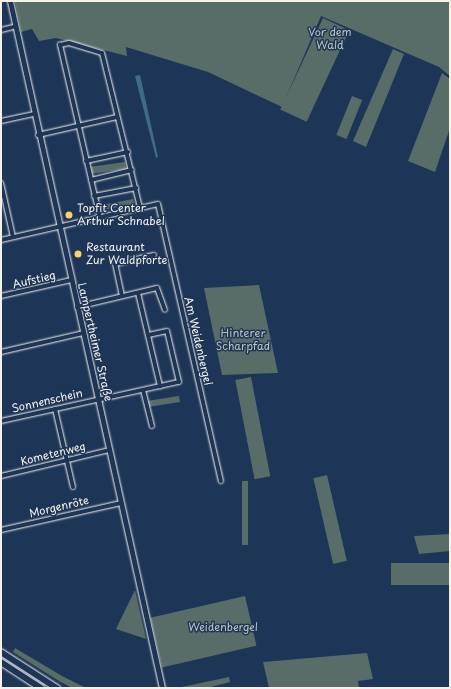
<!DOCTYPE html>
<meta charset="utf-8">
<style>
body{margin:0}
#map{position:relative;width:451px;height:689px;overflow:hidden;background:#1d3557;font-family:"Playpen Sans",sans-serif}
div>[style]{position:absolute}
.green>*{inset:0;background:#586d68;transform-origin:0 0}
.water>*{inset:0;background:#3f6b84}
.roads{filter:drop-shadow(0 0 1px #f4f1e8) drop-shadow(0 0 1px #f4f1e8)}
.minor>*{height:4px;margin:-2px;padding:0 2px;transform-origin:2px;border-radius:2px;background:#1d3557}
.tertiary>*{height:5px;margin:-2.5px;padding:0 2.5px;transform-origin:2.5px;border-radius:2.5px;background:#1d3557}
.secondary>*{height:5.5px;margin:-2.75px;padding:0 2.75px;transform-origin:2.75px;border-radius:2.75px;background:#1d3557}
.dots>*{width:11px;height:11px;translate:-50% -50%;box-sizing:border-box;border:2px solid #1d3557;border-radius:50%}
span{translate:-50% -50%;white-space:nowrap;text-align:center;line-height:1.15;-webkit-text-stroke:3px #1d3557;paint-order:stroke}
.park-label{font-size:11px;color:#bdc3bb}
.poi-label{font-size:11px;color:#f4f1e8}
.left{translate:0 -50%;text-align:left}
.street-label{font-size:11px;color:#f4f1e8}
.frame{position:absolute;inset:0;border:2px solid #f4f1e8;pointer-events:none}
</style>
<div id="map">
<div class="green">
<i style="clip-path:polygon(15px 1px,450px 1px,450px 76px,439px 67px,321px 16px,282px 107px,208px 72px,126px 47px,127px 56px,56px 38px,39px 41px,32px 29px,21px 32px)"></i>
<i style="left:323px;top:18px;width:29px;height:101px;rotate:25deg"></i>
<i style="clip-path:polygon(393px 49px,404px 54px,366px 147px,353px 141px)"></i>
<i style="clip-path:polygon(442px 73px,450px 79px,450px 128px,435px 172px,408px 161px)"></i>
<i style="left:352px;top:96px;width:11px;height:42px;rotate:22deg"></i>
<i style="left:125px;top:162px;width:7px;height:35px;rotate:82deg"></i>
<i style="left:133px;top:199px;width:5px;height:32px;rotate:79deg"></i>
<i style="clip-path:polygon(259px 285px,278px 373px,222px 375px,204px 288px)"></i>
<i style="left:251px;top:377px;width:101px;height:16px;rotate:79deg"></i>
<i style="left:179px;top:396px;width:6px;height:31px;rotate:81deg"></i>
<i style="left:327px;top:475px;width:88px;height:14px;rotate:77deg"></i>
<i style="left:242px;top:481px;width:6px;height:64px"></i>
<i style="clip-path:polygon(450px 534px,450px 551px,419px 554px,414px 536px)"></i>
<i style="left:450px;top:563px;width:22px;height:59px;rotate:90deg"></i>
<i style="clip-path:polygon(135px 590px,146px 639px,116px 629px)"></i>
<i style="left:245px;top:596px;width:51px;height:97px;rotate:77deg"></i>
<i style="clip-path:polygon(15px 648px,62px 676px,86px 688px,72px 688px,59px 681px,13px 652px)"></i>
<i style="clip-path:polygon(367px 653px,373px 679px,358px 681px,359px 688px,269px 688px,263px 662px)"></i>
<i style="clip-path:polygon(229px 677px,230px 682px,207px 688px,177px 688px)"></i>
</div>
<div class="water">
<i style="clip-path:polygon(140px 75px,158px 157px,156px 158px,135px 76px)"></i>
</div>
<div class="roads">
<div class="minor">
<i style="left:1px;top:30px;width:12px;rotate:-14deg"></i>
<i style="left:1px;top:121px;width:33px;rotate:-12deg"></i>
<i style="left:38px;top:135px;width:81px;rotate:-12.8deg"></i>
<i style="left:86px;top:161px;width:43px;rotate:-12.1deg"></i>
<i style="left:91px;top:180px;width:42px;rotate:-13.7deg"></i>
<i style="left:1px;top:183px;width:55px;rotate:77.5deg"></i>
<i style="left:94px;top:196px;width:43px;rotate:-10.8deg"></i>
<i style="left:100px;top:218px;width:178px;rotate:-103deg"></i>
<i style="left:60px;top:45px;width:9px;rotate:-13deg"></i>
<i style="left:69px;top:43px;width:34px;rotate:17deg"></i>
<i style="left:102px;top:53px;width:160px;rotate:76.2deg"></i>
<i style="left:1px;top:240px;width:161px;rotate:-12.9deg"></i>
<i style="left:158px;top:204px;width:284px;rotate:77.2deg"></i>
<i style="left:138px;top:293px;width:96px;rotate:76.7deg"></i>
<i style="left:1px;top:296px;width:72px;rotate:-12.9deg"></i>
<i style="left:122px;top:296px;width:33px;rotate:-102deg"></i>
<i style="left:115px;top:264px;width:40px;rotate:-13deg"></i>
<i style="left:77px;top:307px;width:82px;rotate:-13.4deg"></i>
<i style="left:157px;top:288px;width:23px;rotate:70deg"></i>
<i style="left:1px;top:352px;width:84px;rotate:-13deg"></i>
<i style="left:143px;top:390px;width:37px;rotate:76deg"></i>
<i style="left:55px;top:409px;width:80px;rotate:77deg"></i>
<i style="left:1px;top:421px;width:182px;rotate:-12.4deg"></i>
<i style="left:179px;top:382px;width:52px;rotate:-103.2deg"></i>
<i style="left:167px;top:331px;width:19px;rotate:168deg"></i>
<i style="left:1px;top:476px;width:111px;rotate:-13.5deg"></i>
<i style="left:1px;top:530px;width:123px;rotate:-12.7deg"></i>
</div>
<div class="tertiary">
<i style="left:10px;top:1px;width:704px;rotate:77.52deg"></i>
</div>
<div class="secondary">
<i style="left:1px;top:652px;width:67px;rotate:32.7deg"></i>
<i style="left:1px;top:662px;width:48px;rotate:33deg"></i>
</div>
</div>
<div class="dots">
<i style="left:69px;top:215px;background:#ffd166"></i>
<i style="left:78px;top:254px;background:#ffd166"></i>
</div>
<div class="park-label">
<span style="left:330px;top:39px">Vor dem<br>Wald</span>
<span style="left:243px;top:340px">Hinterer<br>Scharpfad</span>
<span style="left:223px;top:627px">Weidenbergel</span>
</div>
<div class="poi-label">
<span class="left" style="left:77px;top:215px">Topfit Center<br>Arthur Schnabel</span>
<span class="left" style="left:86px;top:254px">Restaurant<br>Zur Waldpforte</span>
</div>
<div class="street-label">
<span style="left:34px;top:280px;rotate:-13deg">Aufstieg</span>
<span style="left:198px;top:341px;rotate:77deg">Am Weidenbergel</span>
<span style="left:95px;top:342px;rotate:77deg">Lampertheimer Straße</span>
<span style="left:47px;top:401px;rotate:-13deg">Sonnenschein</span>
<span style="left:53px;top:454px;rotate:-14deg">Kometenweg</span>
<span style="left:59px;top:507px;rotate:-13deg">Morgenröte</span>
</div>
<div class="frame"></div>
</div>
